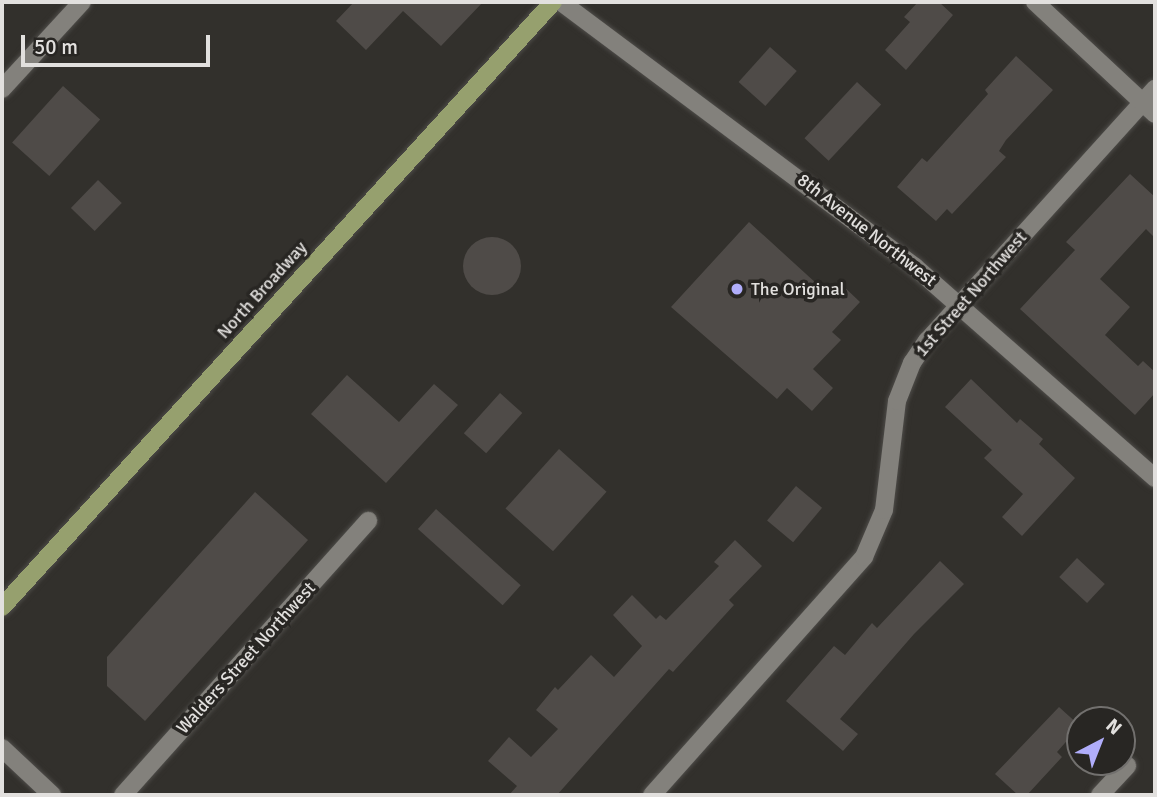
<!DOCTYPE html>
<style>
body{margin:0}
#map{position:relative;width:1157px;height:797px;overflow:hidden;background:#32302c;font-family:Signika,sans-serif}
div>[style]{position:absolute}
.building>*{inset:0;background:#4f4b48;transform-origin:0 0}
.round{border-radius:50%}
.roads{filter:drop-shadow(0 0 2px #4e4c49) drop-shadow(0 0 2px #4e4c49)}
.minor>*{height:18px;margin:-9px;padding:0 9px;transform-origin:9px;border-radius:9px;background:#83817c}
.tertiary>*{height:18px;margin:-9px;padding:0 9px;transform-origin:9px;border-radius:9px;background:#83817c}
.primary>*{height:18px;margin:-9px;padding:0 9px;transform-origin:9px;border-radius:9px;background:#96a06e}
.dots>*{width:19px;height:19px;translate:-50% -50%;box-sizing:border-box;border:4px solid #282623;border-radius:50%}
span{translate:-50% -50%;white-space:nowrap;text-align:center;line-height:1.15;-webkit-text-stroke:7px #282623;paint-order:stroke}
.street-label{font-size:18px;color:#e2e0de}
.poi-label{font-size:18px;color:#e2e0de}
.left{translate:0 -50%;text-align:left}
.frame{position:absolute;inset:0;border:4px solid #e2e0de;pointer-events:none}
.north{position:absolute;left:1066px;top:706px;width:70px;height:70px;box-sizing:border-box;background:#282623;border:2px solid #72706e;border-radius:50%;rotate:42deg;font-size:19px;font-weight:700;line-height:28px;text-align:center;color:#e2e0de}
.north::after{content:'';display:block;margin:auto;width:24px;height:32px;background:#b0adfa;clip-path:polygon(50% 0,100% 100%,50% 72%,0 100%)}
.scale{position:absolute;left:21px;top:35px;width:189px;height:32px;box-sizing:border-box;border:4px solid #e2e0de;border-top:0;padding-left:9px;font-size:21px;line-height:24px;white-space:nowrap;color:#e2e0de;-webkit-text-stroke:5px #282623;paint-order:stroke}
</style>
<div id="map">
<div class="building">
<i style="clip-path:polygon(354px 2px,483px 2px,441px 46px,403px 11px,366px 50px,336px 21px)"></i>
<i style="clip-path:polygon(918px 2px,939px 2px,953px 15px,906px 70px,885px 50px,910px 22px,904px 17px)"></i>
<i style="left:770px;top:47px;width:36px;height:47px;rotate:42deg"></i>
<i style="clip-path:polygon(1016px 56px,1053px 90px,1006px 140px,999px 151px,1006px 157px,952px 214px,947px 209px,936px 221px,897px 187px,922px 158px,927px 162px,988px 94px,985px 90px)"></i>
<i style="left:857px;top:82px;width:33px;height:77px;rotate:43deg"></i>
<i style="left:63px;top:86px;width:50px;height:76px;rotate:42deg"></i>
<i style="clip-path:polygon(1130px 174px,1155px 197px,1155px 238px,1146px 229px,1100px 279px,1130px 307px,1105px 335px,1138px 366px,1143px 361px,1155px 372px,1155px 393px,1135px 415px,1020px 309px,1075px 250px,1066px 242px)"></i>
<i style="left:98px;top:180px;width:33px;height:39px;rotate:44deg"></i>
<i style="clip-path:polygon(749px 222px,828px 294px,839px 282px,860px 302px,832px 332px,841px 340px,813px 369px,833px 388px,812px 411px,787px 388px,777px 399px,671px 307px)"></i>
<i class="round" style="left:463px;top:237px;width:58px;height:58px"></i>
<i style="clip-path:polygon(347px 375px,399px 422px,434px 384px,458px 405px,386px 483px,311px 414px)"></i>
<i style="clip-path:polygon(971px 379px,1017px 423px,1020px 419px,1043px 439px,1039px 444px,1075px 478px,1022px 536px,1002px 517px,1023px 494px,984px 458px,992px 450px,945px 407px)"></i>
<i style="left:500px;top:393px;width:30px;height:54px;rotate:42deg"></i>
<i style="left:559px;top:449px;width:64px;height:80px;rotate:42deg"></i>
<i style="left:796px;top:486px;width:34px;height:45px;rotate:40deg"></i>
<i style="clip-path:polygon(255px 492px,308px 540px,145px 721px,107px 686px,107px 657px)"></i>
<i style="left:436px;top:509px;width:114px;height:27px;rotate:42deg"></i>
<i style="clip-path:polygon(735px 540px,762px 566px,729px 600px,734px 605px,673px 672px,669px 669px,557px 795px,509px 795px,517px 786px,488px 761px,509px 737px,531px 757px,558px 729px,536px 710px,555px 687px,558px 690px,591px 655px,614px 677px,642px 646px,613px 615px,632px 595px,656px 619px,660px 615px,666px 620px,719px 566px,714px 562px)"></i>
<i style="left:1077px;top:558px;width:38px;height:26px;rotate:43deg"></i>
<i style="clip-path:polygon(940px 561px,964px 584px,914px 634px,840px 719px,858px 734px,843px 751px,786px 701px,834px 646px,845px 655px,872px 623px,877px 628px)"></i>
<i style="clip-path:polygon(1059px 707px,1080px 726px,1057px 752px,1062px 757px,1027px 795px,1018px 795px,995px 774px)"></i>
</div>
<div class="roads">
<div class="minor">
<i style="left:561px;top:2px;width:442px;rotate:36.8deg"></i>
<i style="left:915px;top:267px;width:320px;rotate:41.3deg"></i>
<i style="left:2px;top:89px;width:118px;rotate:-47.4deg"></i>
<i style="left:123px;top:795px;width:368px;rotate:-48.2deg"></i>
<i style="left:652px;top:795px;width:319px;rotate:-48.3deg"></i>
<i style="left:864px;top:557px;width:51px;rotate:-66.9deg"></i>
<i style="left:884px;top:510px;width:110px;rotate:-83.2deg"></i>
<i style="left:897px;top:401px;width:41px;rotate:-68.5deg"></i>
<i style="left:912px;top:363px;width:27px;rotate:-56deg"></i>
<i style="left:927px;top:341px;width:340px;rotate:-47.9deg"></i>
<i style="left:1100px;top:795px;width:40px;rotate:-47deg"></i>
</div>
<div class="tertiary">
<i style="left:1035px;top:2px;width:164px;rotate:43deg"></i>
<i style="left:2px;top:748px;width:69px;rotate:43.2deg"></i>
</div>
<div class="primary">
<i style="left:2px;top:607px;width:818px;rotate:-47.67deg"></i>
</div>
</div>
<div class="dots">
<i style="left:737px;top:289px;background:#b0adfa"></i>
</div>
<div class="street-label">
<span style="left:867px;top:230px;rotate:38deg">8th Avenue Northwest</span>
<span style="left:262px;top:290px;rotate:-48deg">North Broadway</span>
<span style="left:971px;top:294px;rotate:-49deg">1st Street Northwest</span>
<span style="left:246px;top:658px;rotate:-48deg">Walders Street Northwest</span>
</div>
<div class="poi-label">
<span class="left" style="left:751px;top:289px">The Original</span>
</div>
<div class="frame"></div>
<div class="north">N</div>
<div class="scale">50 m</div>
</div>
